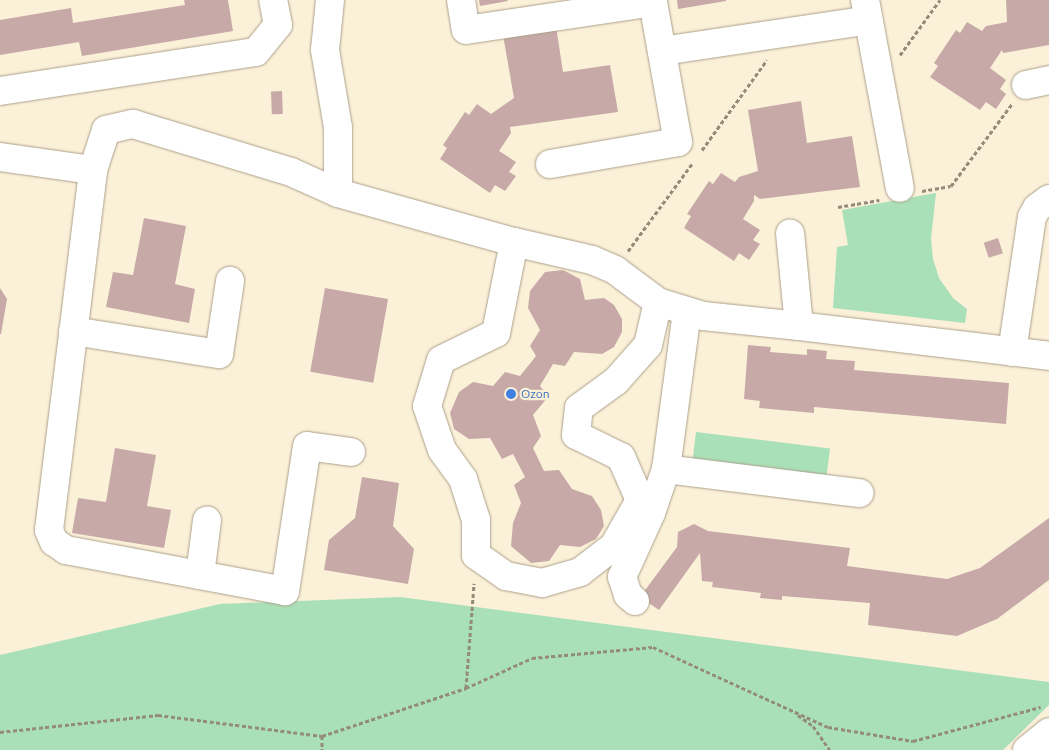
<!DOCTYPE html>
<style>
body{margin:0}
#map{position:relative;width:1049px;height:750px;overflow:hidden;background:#fbf0d8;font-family:Ubuntu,sans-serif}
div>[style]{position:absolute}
.green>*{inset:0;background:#aae0b8;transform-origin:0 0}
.building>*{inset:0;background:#c7aaa7;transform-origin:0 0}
.path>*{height:3px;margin-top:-1.5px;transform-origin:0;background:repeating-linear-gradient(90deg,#938c7b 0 4px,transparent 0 6.5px)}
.roads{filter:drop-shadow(0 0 1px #aba08a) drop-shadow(0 0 1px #aba08a)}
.minor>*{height:28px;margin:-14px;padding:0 14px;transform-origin:14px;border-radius:14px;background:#fff}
.dots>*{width:14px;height:14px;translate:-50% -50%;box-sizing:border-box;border:2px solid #fbf0d8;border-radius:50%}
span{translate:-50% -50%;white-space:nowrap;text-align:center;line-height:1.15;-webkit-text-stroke:4.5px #fbf0d8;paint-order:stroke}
.shop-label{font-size:12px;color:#366cbe}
.left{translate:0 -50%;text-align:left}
</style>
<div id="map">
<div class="green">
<i style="clip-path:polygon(936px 193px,931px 239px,933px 259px,939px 278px,953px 298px,967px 309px,965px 323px,833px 308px,837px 247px,848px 245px,842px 210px)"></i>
<i style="left:696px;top:432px;width:135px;height:29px;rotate:7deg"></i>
<i style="clip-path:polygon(400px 597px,1049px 682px,1049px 705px,1003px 750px,0 750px,0 655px,220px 604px)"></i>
</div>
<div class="building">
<i style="clip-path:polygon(184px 0,228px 0,233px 31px,82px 56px,79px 42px,0 55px,0 20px,71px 8px,73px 23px,185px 5px)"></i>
<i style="clip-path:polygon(479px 0,507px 0,508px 1px,480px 6px)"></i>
<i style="clip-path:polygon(677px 0,726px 0,726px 1px,678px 9px)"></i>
<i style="clip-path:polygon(1006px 0,1049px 0,1049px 45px,1003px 53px,1002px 50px,990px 68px,1006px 80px,1000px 89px,1006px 94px,996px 109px,986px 102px,980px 110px,930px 77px,938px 66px,934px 63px,956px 30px,960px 33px,967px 22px,982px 31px,986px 26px,1007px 22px)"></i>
<i style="clip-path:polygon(556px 26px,563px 72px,610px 65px,618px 112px,510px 127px,511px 133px,499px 151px,516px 162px,509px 172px,516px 176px,505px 191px,495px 185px,490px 193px,440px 159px,447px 148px,443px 145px,465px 112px,469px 115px,477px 104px,491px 114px,514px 98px,503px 35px)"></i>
<i style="left:282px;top:91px;width:23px;height:11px;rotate:88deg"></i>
<i style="clip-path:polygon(801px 101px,807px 143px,852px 136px,860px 187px,760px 199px,754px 195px,754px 201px,743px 219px,760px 230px,753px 240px,760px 244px,749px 260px,739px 253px,734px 261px,684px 228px,691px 216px,687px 214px,709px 181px,713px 184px,721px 173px,735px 182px,739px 177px,758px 171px,748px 110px)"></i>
<i style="clip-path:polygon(144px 218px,186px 226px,175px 284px,195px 289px,189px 323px,106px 307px,113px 272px,133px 275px)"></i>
<i style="left:998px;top:238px;width:16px;height:15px;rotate:72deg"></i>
<i style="clip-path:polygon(563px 270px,580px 279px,585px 300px,604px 298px,614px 305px,622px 319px,622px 332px,614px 347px,602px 354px,574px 352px,565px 366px,553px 364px,540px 386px,548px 397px,533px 415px,541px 436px,533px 448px,544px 471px,559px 470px,572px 489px,592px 496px,601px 510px,604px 526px,596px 539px,580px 547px,560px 545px,549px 561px,531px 563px,511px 546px,513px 523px,521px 503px,514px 485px,525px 477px,513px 454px,502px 459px,490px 438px,469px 439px,454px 429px,450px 413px,459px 392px,473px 382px,493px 386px,505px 372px,520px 376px,536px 356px,530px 346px,540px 330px,528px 308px,530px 291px,545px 272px)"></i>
<i style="clip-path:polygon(0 288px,7px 299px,1px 334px,0 334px)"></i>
<i style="left:325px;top:288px;width:64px;height:85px;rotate:10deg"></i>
<i style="clip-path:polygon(748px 345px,771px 347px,770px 352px,807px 355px,807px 349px,827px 351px,826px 359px,855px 361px,854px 370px,1009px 383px,1006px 424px,814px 407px,814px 413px,759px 408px,760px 401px,744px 399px)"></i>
<i style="clip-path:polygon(115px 448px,156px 455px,147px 506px,171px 510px,164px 548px,72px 533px,78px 498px,106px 502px)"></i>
<i style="clip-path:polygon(362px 477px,399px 483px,393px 526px,414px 549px,408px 584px,324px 570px,329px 540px,355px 518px)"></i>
<i style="clip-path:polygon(1049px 518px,1049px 580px,997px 619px,957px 636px,868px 625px,870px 603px,782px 596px,782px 600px,760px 598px,761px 593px,712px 587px,713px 582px,702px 581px,700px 553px,659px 610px,640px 597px,677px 547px,678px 532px,694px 524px,708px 531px,850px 548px,847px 566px,947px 579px,980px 568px)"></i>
</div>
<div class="path">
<i style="left:900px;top:55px;width:68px;rotate:-54deg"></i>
<i style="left:702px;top:150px;width:111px;rotate:-54.2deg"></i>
<i style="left:922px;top:191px;width:29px;rotate:-10deg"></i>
<i style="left:951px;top:186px;width:102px;rotate:-53.4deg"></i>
<i style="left:838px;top:207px;width:42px;rotate:-9.7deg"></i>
<i style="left:628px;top:251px;width:108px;rotate:-53.7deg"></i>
<i style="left:466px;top:688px;width:105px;rotate:-85.6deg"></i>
<i style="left:798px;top:715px;width:19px;rotate:36deg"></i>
<i style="left:813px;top:726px;width:29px;rotate:55deg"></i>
<i style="left:0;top:732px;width:159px;rotate:-6.1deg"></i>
<i style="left:158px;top:715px;width:165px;rotate:7.3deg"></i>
<i style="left:322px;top:736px;width:152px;rotate:-18.4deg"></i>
<i style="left:466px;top:688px;width:72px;rotate:-24.4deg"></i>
<i style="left:532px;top:658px;width:121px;rotate:-5.2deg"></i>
<i style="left:653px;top:647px;width:192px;rotate:24.6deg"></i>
<i style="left:828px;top:727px;width:86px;rotate:9.4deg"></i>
<i style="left:913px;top:741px;width:132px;rotate:-14.9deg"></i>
<i style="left:322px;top:736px;width:14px;rotate:90deg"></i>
</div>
<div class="roads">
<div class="minor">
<i style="left:330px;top:0;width:50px;rotate:95.7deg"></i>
<i style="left:325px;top:50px;width:79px;rotate:80.5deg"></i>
<i style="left:338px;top:128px;width:65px;rotate:90deg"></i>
<i style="left:461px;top:0;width:30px;rotate:81deg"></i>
<i style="left:466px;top:30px;width:189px;rotate:-8.5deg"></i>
<i style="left:653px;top:2px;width:142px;rotate:79.9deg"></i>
<i style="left:678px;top:142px;width:130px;rotate:170.2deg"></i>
<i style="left:865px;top:0;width:191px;rotate:79.5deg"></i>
<i style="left:662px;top:51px;width:209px;rotate:-8.5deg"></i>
<i style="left:1026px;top:85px;width:24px;rotate:-12deg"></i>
<i style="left:0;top:91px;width:259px;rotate:-8.7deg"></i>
<i style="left:256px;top:52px;width:35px;rotate:-51deg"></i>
<i style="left:278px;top:25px;width:25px;rotate:-101deg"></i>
<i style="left:0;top:157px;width:94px;rotate:8deg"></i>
<i style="left:514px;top:242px;width:93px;rotate:101.2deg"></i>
<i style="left:496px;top:333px;width:61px;rotate:153.9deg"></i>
<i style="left:441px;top:360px;width:48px;rotate:106.9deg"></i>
<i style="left:427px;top:406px;width:46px;rotate:71.2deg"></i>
<i style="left:442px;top:450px;width:36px;rotate:54deg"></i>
<i style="left:463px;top:479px;width:43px;rotate:72.4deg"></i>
<i style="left:476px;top:520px;width:35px;rotate:90deg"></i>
<i style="left:476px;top:555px;width:37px;rotate:35deg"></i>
<i style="left:506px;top:576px;width:37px;rotate:11deg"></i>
<i style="left:542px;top:583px;width:40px;rotate:-16deg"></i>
<i style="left:580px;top:572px;width:43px;rotate:-37.4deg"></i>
<i style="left:614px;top:546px;width:53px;rotate:-60.5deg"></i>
<i style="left:640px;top:500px;width:47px;rotate:-113.8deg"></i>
<i style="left:621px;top:457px;width:50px;rotate:-153.9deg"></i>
<i style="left:576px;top:435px;width:27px;rotate:-84deg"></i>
<i style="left:579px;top:408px;width:46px;rotate:-36.1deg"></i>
<i style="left:616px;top:381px;width:48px;rotate:-48.4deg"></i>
<i style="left:648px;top:345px;width:44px;rotate:-76.9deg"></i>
<i style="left:799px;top:326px;width:252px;rotate:6.8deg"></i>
<i style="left:73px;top:331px;width:148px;rotate:9deg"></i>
<i style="left:219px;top:354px;width:74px;rotate:-81.4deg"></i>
<i style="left:1012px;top:352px;width:136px;rotate:-81.6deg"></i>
<i style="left:1032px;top:217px;width:10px;rotate:-61deg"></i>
<i style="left:1037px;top:208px;width:15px;rotate:-37deg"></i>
<i style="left:351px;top:452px;width:44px;rotate:-172.2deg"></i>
<i style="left:307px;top:446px;width:147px;rotate:98.6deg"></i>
<i style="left:285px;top:591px;width:223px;rotate:-169.4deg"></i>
<i style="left:66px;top:550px;width:14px;rotate:-146deg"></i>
<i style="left:54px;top:542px;width:13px;rotate:-113deg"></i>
<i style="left:49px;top:530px;width:363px;rotate:-83deg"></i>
<i style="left:93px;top:170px;width:42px;rotate:-72deg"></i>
<i style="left:106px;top:130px;width:28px;rotate:-13deg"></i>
<i style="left:133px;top:124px;width:165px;rotate:16.9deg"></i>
<i style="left:291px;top:172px;width:51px;rotate:24.1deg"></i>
<i style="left:338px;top:193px;width:183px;rotate:15.6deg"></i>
<i style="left:514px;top:242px;width:80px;rotate:13deg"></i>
<i style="left:592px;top:260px;width:25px;rotate:23deg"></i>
<i style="left:615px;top:270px;width:54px;rotate:36.7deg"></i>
<i style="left:658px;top:302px;width:47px;rotate:17.3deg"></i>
<i style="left:703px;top:316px;width:97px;rotate:5.9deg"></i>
<i style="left:799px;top:326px;width:93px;rotate:-95.5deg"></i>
<i style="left:666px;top:469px;width:195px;rotate:7.1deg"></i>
<i style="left:200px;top:575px;width:55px;rotate:-82.7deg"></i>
<i style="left:635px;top:601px;width:9px;rotate:-139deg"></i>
<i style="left:628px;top:595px;width:19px;rotate:-108deg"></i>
<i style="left:622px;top:577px;width:70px;rotate:-65.6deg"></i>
<i style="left:651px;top:513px;width:46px;rotate:-71.2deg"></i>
<i style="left:666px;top:469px;width:159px;rotate:-82.4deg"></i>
<i style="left:1027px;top:750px;width:28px;rotate:-39deg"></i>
</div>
</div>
<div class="dots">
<i style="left:511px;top:394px;background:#3f7fe0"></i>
</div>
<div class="shop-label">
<span class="left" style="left:521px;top:394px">Ozon</span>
</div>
</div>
